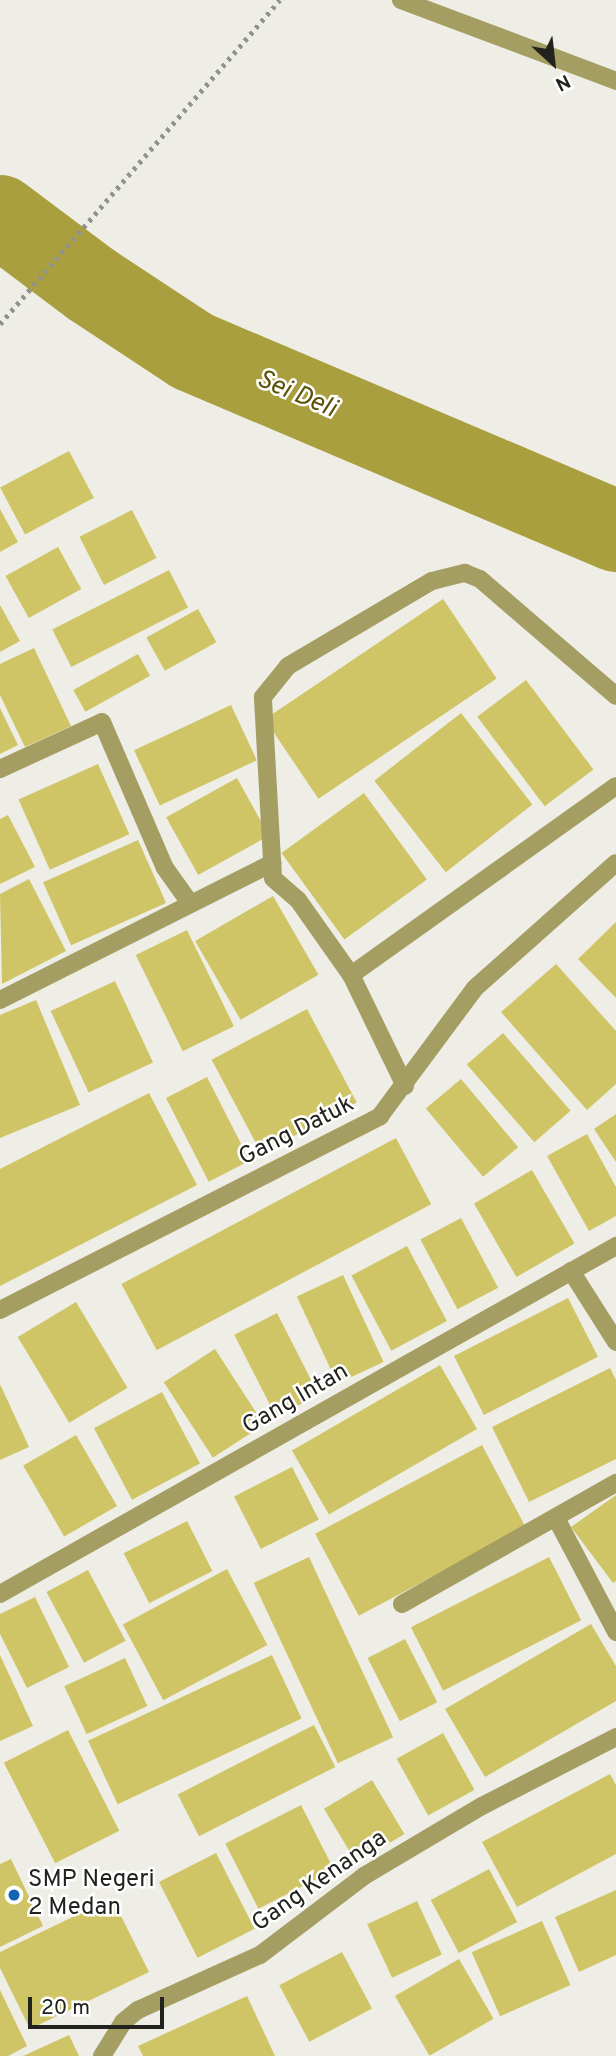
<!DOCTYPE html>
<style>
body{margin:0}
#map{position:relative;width:616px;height:2056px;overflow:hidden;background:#eeeee6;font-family:Overpass,sans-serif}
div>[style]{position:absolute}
.river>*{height:82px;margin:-41px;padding:0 41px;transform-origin:41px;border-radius:41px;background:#aa9f3e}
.building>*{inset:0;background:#d0c566;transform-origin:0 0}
.path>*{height:4.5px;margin-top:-2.25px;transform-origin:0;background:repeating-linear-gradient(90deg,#93938d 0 3.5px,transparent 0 8.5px)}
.street>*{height:18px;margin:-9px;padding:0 9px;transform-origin:9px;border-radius:9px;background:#a59e63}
.dots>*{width:19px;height:19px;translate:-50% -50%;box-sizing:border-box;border:4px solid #fff;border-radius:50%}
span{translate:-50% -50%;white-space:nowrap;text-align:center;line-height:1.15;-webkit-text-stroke:5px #fff;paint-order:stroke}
.street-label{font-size:24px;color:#22221f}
.poi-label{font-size:24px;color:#22221f}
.left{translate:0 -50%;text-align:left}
.water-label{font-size:26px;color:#5a5306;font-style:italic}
.north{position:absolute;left:518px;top:28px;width:70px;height:70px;-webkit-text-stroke:5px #fff;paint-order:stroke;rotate:153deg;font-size:19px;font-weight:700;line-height:28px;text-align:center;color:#22221f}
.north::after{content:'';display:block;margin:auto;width:24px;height:32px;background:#22221f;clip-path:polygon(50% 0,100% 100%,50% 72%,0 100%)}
.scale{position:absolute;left:28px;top:1997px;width:136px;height:32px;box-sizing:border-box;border:4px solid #22221f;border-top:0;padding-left:9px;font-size:21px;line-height:24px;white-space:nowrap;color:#22221f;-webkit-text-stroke:5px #fff;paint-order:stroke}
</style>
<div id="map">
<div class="river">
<i style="left:0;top:216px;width:115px;rotate:36.9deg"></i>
<i style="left:92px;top:285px;width:120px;rotate:33.4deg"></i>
<i style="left:192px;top:351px;width:461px;rotate:23deg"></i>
</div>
<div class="building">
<i style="left:69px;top:451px;width:53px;height:78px;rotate:62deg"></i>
<i style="clip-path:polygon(0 509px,18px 542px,0 552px)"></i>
<i style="left:132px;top:510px;width:54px;height:59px;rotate:63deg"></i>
<i style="left:58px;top:547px;width:48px;height:60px;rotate:61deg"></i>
<i style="left:169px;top:570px;width:42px;height:131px;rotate:63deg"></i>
<i style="left:443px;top:599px;width:96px;height:215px;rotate:56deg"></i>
<i style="clip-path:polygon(0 605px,20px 641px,0 652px)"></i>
<i style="left:198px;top:609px;width:38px;height:59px;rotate:61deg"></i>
<i style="clip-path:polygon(34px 648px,71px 726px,25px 747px,0 695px,0 664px)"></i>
<i style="left:138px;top:654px;width:25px;height:74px;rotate:61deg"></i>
<i style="left:526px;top:680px;width:112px;height:61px;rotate:53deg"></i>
<i style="left:231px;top:705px;width:61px;height:107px;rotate:65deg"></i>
<i style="clip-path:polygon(0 708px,18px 745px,0 754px)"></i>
<i style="left:461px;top:713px;width:116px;height:110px;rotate:52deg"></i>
<i style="left:98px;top:764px;width:77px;height:87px;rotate:66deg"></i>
<i style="left:237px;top:778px;width:66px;height:81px;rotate:61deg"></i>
<i style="left:364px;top:793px;width:107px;height:102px;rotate:54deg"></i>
<i style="clip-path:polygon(8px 815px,35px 867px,0 884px,0 819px)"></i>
<i style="left:138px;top:840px;width:69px;height:104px;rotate:66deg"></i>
<i style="clip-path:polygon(29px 879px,66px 951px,2px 984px,0 894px)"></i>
<i style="left:273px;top:896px;width:91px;height:90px;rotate:60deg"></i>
<i style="clip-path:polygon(616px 922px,616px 998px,578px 959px)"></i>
<i style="left:187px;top:930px;width:107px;height:57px;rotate:64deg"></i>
<i style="clip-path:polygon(556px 964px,616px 1031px,616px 1084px,587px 1110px,501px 1012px)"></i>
<i style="left:115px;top:981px;width:90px;height:71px;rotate:65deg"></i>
<i style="clip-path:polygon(36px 1000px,80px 1105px,0 1138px,0 1015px)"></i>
<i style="left:307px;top:1009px;width:106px;height:108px;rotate:62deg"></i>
<i style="left:503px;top:1033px;width:103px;height:48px;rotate:49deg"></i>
<i style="left:207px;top:1077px;width:94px;height:46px;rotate:63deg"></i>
<i style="left:461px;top:1079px;width:89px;height:46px;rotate:50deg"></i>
<i style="clip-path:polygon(149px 1093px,197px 1185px,0 1286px,0 1169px)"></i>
<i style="clip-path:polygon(616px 1114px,616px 1162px,594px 1129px)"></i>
<i style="clip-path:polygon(587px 1134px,616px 1187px,616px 1216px,589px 1231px,547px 1156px)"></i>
<i style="left:396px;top:1138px;width:75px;height:311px;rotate:62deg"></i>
<i style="left:532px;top:1170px;width:85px;height:67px;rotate:60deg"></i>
<i style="left:461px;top:1218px;width:79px;height:46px;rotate:62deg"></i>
<i style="left:407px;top:1246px;width:85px;height:63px;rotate:62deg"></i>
<i style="left:343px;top:1275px;width:96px;height:51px;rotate:65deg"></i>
<i style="left:568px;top:1298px;width:66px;height:128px;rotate:63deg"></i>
<i style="left:76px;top:1302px;width:100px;height:68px;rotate:59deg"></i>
<i style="left:277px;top:1313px;width:92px;height:48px;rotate:63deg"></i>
<i style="left:215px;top:1349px;width:90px;height:61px;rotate:57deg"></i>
<i style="left:440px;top:1365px;width:74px;height:171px;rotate:60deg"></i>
<i style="clip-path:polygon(610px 1368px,616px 1380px,616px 1459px,529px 1502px,492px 1427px)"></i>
<i style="clip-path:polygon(0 1384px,29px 1447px,0 1460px)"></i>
<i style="left:162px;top:1392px;width:81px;height:77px;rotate:62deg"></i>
<i style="left:76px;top:1435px;width:82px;height:61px;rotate:60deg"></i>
<i style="left:482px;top:1445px;width:93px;height:189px;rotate:62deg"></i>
<i style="left:292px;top:1467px;width:59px;height:65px;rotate:63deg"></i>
<i style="clip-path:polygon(616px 1495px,616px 1581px,613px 1583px,571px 1527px)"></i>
<i style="left:187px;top:1521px;width:56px;height:71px;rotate:63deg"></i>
<i style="left:309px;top:1557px;width:199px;height:61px;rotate:65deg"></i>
<i style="left:549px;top:1557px;width:71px;height:155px;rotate:63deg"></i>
<i style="left:227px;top:1569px;width:86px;height:118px;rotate:62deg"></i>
<i style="left:88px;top:1570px;width:80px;height:47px;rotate:62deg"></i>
<i style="clip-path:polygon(35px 1597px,69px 1667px,27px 1688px,0 1634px,0 1614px)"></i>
<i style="clip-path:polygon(591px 1624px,616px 1666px,616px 1701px,485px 1777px,445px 1709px)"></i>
<i style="left:405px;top:1639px;width:71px;height:42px;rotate:63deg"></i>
<i style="clip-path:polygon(0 1655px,33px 1726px,0 1741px)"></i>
<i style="left:272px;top:1655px;width:70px;height:203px;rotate:65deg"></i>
<i style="left:125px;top:1658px;width:53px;height:67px;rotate:65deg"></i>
<i style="left:314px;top:1725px;width:47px;height:153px;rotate:63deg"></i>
<i style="left:68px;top:1730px;width:113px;height:72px;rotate:63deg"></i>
<i style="left:443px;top:1733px;width:65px;height:53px;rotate:61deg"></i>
<i style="clip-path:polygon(610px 1774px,616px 1785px,616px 1854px,517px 1907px,482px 1842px)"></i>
<i style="left:372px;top:1780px;width:63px;height:56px;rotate:59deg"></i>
<i style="left:301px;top:1805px;width:73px;height:85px;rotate:63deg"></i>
<i style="left:216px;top:1853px;width:85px;height:64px;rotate:63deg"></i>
<i style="clip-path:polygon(11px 1859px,43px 1926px,0 1947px,0 1864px)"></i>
<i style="left:489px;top:1869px;width:60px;height:66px;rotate:62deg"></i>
<i style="clip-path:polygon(616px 1890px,616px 1955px,579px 1972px,555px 1917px)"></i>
<i style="clip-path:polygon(112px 1898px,149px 1972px,30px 2029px,0 1968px,0 1952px)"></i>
<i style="left:417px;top:1901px;width:59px;height:55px;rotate:65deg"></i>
<i style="left:542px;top:1921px;width:70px;height:77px;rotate:66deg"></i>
<i style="left:342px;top:1952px;width:64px;height:71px;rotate:62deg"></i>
<i style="left:459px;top:1959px;width:69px;height:74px;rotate:60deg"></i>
<i style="clip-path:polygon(0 1990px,27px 2046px,8px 2056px,0 2056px)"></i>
<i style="clip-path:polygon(247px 1996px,275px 2056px,143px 2056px,138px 2046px)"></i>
<i style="clip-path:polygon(69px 2035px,79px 2056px,23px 2056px)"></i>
</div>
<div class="path">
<i style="left:0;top:324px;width:428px;rotate:-49.2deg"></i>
</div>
<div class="street">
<i style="left:401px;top:0;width:230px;rotate:20.6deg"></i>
<i style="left:0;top:769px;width:112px;rotate:-24.7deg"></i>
<i style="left:102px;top:722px;width:159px;rotate:66.7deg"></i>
<i style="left:165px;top:868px;width:43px;rotate:54.5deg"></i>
<i style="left:351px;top:975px;width:325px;rotate:-35.5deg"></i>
<i style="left:0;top:1000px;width:305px;rotate:-26.7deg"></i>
<i style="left:405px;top:1086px;width:123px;rotate:-115.9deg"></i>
<i style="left:351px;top:975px;width:92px;rotate:-125.2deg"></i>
<i style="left:298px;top:900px;width:33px;rotate:-139deg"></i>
<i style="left:273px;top:878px;width:181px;rotate:-93.2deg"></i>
<i style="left:263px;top:697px;width:40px;rotate:-51deg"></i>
<i style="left:288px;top:666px;width:167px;rotate:-30.6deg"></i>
<i style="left:432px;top:581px;width:34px;rotate:-14deg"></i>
<i style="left:465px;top:573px;width:16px;rotate:22deg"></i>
<i style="left:480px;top:579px;width:179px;rotate:40.7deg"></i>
<i style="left:571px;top:1271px;width:84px;rotate:57.6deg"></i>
<i style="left:0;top:1310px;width:427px;rotate:-27deg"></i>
<i style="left:380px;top:1116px;width:159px;rotate:-53.4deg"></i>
<i style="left:475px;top:988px;width:188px;rotate:-41.6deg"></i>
<i style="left:556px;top:1518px;width:129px;rotate:62.2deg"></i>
<i style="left:0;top:1594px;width:708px;rotate:-29.46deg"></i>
<i style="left:402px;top:1604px;width:246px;rotate:-29.5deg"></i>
<i style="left:102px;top:2056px;width:40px;rotate:-58deg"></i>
<i style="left:123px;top:2022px;width:19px;rotate:-39deg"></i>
<i style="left:138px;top:2010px;width:134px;rotate:-24.3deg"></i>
<i style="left:260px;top:1955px;width:131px;rotate:-37.2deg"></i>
<i style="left:364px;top:1876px;width:137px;rotate:-30.7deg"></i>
<i style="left:482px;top:1806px;width:151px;rotate:-27.2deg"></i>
</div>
<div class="dots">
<i style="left:14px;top:1895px;background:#1365b3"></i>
</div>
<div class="street-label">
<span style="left:297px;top:1132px;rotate:-27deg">Gang Datuk</span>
<span style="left:296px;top:1400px;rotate:-30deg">Gang Intan</span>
<span style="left:320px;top:1882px;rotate:-35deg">Gang Kenanga</span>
</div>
<div class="poi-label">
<span class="left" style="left:28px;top:1895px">SMP Negeri<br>2 Medan</span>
</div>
<div class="water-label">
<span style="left:296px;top:395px;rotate:23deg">Sei Deli</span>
</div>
<div class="north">N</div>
<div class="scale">20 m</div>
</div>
